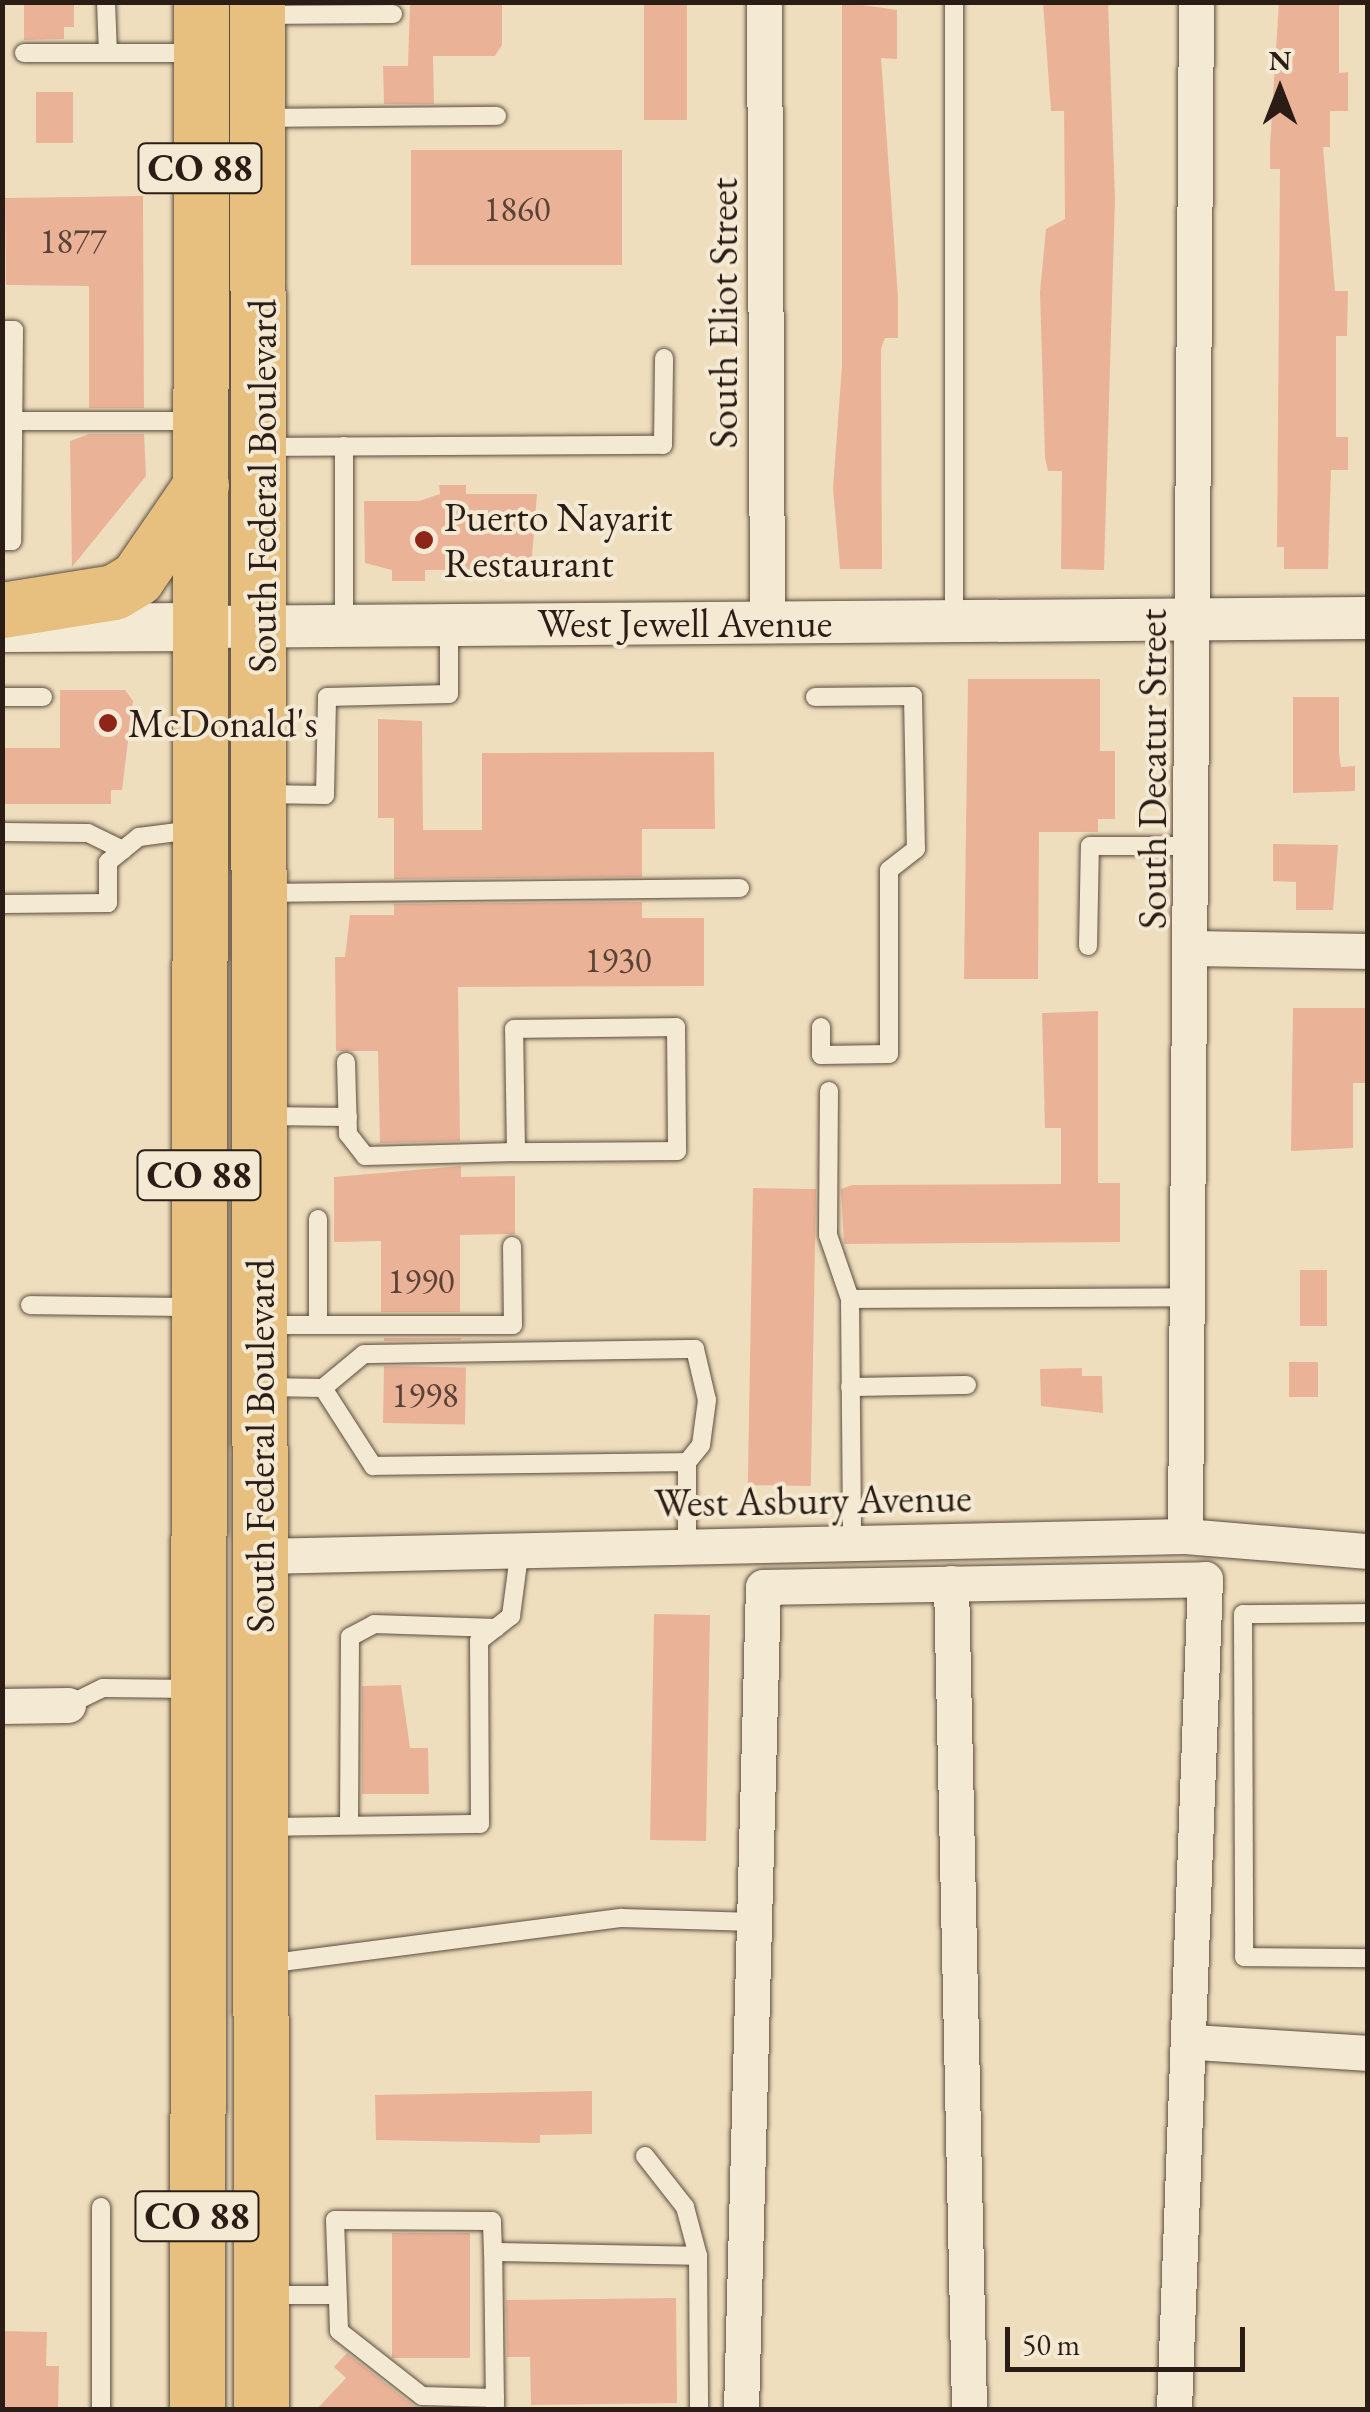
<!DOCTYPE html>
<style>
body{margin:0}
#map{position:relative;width:1370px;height:2412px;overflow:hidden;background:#eedebd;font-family:"EB Garamond",serif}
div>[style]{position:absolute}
.building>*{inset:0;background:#eab397;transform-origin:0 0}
.roads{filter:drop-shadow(0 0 2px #5c4d3f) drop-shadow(0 0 2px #5c4d3f)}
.service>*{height:18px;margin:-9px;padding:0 9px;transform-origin:9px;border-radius:9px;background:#f4ead4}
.minor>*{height:35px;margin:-17.5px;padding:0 17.5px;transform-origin:17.5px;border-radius:17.5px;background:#f4ead4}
.tertiary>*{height:42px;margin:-21px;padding:0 21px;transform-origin:21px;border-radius:21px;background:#f4ead4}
.secondary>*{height:48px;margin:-24px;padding:0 24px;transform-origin:24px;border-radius:24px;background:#f4ead4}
.primary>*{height:55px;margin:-27.5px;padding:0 27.5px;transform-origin:27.5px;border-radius:27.5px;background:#e7bf7e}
.dots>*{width:28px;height:28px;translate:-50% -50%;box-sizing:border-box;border:5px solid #f4ead4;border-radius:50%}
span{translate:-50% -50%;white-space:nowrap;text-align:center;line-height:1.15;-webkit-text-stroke:8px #f4ead4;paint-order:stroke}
.number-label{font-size:35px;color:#5b4236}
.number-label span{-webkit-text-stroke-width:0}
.shield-label span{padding:2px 8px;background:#f4ead4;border:2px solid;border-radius:8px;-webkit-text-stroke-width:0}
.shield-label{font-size:38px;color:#2b1d15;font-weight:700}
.street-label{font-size:40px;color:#2b1d15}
.poi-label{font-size:40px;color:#2b1d15}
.left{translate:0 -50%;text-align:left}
.frame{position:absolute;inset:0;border:5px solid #2b1d15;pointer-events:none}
.north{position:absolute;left:1230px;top:40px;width:100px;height:100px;-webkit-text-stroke:8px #f4ead4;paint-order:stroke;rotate:0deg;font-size:28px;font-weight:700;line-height:40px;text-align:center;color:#2b1d15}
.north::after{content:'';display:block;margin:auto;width:35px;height:45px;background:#2b1d15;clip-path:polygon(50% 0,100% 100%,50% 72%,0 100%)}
.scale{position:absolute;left:1005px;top:2327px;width:240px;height:45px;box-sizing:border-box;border:5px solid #2b1d15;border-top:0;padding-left:12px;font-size:30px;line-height:35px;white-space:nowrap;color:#2b1d15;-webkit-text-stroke:8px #f4ead4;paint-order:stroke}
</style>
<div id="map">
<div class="building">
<i style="clip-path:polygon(24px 2px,74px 2px,74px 27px,64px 27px,64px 39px,24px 40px)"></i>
<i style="clip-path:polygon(410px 2px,502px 2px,502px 45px,495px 56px,433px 56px,434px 104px,384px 104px,383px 66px,408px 66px)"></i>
<i style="left:644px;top:2px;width:43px;height:118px"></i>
<i style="clip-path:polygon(842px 2px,897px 10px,897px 59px,881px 58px,898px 297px,898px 338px,885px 338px,881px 349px,882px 569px,840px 569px,833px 488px,842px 366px)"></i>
<i style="clip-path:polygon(1043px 2px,1108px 2px,1115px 199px,1104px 570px,1061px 569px,1062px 471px,1048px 471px,1045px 458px,1040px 292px,1046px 229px,1065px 219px,1064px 111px,1051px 111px)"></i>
<i style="clip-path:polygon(1279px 2px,1339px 2px,1339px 73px,1348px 72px,1348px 111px,1330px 111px,1330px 147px,1323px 147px,1335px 291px,1348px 291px,1347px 336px,1336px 336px,1336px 437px,1348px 437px,1348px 470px,1331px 470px,1328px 569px,1284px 569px,1284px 547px,1277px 547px,1280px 169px,1270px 169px,1270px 145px)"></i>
<i style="left:36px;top:92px;width:37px;height:51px"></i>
<i style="left:622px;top:150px;width:115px;height:211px;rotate:90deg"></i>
<i style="clip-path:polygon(143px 196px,144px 408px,89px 408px,89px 286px,6px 285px,5px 198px)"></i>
<i style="clip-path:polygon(89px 434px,144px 434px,146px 476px,72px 567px,70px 441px)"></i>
<i style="clip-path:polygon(439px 485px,466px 485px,466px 494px,537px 494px,531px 569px,425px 570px,425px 581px,392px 581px,392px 570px,365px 563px,364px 501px,419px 501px,440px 494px)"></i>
<i style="clip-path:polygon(968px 679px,1100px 679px,1100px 751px,1115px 751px,1115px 819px,1098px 819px,1098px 832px,1039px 832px,1038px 979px,964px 979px)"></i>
<i style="clip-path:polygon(60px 690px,125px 690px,133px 701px,122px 790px,111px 790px,111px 804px,2px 804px,2px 748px,60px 748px)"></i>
<i style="clip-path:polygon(1293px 697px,1339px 697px,1339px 753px,1341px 767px,1355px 766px,1355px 791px,1293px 793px)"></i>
<i style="clip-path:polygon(378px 719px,422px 721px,423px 830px,482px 830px,482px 753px,714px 752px,715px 829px,642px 829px,642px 877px,394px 879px,394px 818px,378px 818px)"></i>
<i style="clip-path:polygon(1273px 844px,1338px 845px,1333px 910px,1296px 910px,1296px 882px,1273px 881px)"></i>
<i style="clip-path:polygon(642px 902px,642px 918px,704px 918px,704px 986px,458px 987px,460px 1141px,380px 1143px,378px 1051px,336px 1051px,335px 957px,345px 957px,350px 915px,394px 915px,394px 904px)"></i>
<i style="clip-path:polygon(1293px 1008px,1368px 1008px,1368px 1083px,1353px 1083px,1353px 1148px,1291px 1151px)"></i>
<i style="clip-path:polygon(1098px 1011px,1098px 1183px,1120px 1183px,1120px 1242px,844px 1244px,841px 1189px,852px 1185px,1061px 1184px,1061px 1128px,1045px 1128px,1042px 1013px)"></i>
<i style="clip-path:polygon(461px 1166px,461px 1177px,515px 1176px,515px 1234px,460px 1235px,460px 1312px,381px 1312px,381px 1241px,334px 1242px,334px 1177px)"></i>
<i style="left:753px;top:1188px;width:63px;height:297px;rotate:1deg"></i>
<i style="left:1300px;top:1270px;width:27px;height:56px"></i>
<i style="clip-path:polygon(384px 1338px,461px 1338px,461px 1340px,384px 1341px)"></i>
<i style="left:1289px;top:1362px;width:29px;height:35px"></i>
<i style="left:384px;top:1366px;width:82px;height:57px;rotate:1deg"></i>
<i style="clip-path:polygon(1082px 1368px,1082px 1376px,1102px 1376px,1103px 1413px,1041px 1406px,1040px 1369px)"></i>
<i style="left:654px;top:1614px;width:56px;height:226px;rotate:1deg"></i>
<i style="clip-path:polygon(401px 1685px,410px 1748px,428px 1748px,429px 1794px,362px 1794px,362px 1686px)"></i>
<i style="clip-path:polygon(592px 2091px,592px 2134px,540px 2135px,540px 2143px,376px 2140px,375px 2095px)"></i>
<i style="left:392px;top:2233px;width:78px;height:125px"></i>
<i style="clip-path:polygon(676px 2298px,677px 2403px,531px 2405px,530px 2357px,507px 2357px,506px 2300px)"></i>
<i style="clip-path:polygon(2px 2331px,47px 2332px,46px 2366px,59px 2366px,58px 2410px,2px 2410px)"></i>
<i style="clip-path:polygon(347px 2353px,414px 2406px,429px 2410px,316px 2410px,346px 2378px,334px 2367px)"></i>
</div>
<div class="roads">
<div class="service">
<i style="left:106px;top:2px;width:51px;rotate:87.8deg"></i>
<i style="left:108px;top:53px;width:87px"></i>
<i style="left:263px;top:15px;width:130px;rotate:-0.4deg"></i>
<i style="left:24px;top:53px;width:84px"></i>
<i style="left:262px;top:118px;width:235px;rotate:-0.5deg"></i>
<i style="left:2px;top:330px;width:12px"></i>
<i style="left:14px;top:330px;width:211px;rotate:90.5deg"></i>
<i style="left:12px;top:541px;width:10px;rotate:180deg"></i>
<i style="left:13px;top:421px;width:180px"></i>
<i style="left:263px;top:447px;width:400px;rotate:-0.3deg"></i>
<i style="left:663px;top:445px;width:87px;rotate:-89.3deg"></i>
<i style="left:954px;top:621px;width:619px;rotate:-90deg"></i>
<i style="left:344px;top:626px;width:180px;rotate:-90deg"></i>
<i style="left:2px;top:697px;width:41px"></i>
<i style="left:815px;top:697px;width:98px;rotate:-0.6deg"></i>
<i style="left:913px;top:696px;width:153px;rotate:88.9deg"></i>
<i style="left:916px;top:849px;width:34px;rotate:142deg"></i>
<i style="left:889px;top:870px;width:184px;rotate:90deg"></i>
<i style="left:889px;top:1054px;width:68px;rotate:179.2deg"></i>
<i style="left:821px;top:1055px;width:28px;rotate:-90deg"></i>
<i style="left:262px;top:794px;width:63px;rotate:0.9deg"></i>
<i style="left:325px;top:795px;width:98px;rotate:-88.8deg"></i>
<i style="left:327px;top:697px;width:122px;rotate:-1.4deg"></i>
<i style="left:449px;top:694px;width:69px;rotate:-90deg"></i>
<i style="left:2px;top:832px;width:86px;rotate:0.7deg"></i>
<i style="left:88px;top:833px;width:39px;rotate:26deg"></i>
<i style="left:265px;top:893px;width:475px;rotate:-0.6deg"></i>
<i style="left:2px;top:904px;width:106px;rotate:-0.5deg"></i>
<i style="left:108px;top:903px;width:41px;rotate:-90deg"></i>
<i style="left:108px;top:862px;width:40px;rotate:-39deg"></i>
<i style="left:139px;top:837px;width:53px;rotate:-7.5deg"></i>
<i style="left:1088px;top:946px;width:100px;rotate:-88.9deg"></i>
<i style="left:1090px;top:846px;width:103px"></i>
<i style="left:346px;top:1062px;width:72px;rotate:88.4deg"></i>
<i style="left:348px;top:1134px;width:28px;rotate:52deg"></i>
<i style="left:365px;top:1156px;width:151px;rotate:-1.5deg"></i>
<i style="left:516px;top:1152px;width:123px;rotate:-90.9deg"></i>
<i style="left:514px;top:1029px;width:162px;rotate:-0.7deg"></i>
<i style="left:676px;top:1027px;width:124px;rotate:89.5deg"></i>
<i style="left:677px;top:1151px;width:161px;rotate:179.6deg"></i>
<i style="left:829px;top:1091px;width:144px;rotate:90.4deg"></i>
<i style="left:828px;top:1235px;width:68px;rotate:71deg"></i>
<i style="left:850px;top:1299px;width:243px;rotate:89.5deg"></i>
<i style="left:263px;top:1116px;width:85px;rotate:0.7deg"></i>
<i style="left:318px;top:1219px;width:106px;rotate:90deg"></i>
<i style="left:850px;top:1299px;width:339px;rotate:-0.3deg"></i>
<i style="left:30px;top:1305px;width:165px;rotate:0.7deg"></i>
<i style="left:267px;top:1325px;width:246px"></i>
<i style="left:513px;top:1325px;width:79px;rotate:-90.7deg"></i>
<i style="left:263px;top:1387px;width:60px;rotate:1deg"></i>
<i style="left:323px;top:1388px;width:93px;rotate:57.3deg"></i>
<i style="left:373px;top:1466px;width:314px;rotate:-0.7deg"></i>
<i style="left:687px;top:1462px;width:82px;rotate:90deg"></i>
<i style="left:850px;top:1387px;width:117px;rotate:-1deg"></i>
<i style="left:323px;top:1388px;width:53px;rotate:-39.7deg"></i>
<i style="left:364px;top:1354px;width:331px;rotate:-0.9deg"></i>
<i style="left:695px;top:1349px;width:52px;rotate:76.8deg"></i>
<i style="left:707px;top:1400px;width:45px;rotate:97.6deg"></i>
<i style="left:701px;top:1445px;width:22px;rotate:129deg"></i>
<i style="left:1368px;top:1613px;width:125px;rotate:179.5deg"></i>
<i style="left:1243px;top:1614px;width:343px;rotate:89.8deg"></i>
<i style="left:1244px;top:1957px;width:124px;rotate:0.5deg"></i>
<i style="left:68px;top:1705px;width:39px;rotate:-26deg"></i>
<i style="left:103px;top:1688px;width:90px;rotate:0.6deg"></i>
<i style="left:349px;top:1825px;width:188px;rotate:-89.7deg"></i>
<i style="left:350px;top:1637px;width:27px;rotate:-28deg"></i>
<i style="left:374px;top:1624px;width:122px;rotate:1.9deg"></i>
<i style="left:265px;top:1827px;width:215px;rotate:-0.8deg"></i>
<i style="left:480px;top:1824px;width:183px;rotate:-90.3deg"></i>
<i style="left:479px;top:1641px;width:41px;rotate:-38deg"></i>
<i style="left:511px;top:1616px;width:69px;rotate:-82.5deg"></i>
<i style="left:266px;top:1964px;width:359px;rotate:-7.4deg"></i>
<i style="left:622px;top:1918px;width:132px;rotate:1.7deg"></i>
<i style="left:645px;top:2156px;width:65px;rotate:51.9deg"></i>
<i style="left:685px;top:2207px;width:51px;rotate:75.1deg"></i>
<i style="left:698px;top:2256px;width:154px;rotate:89.6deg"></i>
<i style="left:101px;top:2207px;width:203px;rotate:90deg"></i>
<i style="left:493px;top:2252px;width:31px;rotate:-92deg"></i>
<i style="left:492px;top:2221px;width:157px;rotate:-179.6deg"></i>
<i style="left:335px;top:2220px;width:111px;rotate:87.9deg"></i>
<i style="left:339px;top:2331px;width:105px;rotate:38.1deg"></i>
<i style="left:422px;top:2396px;width:73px;rotate:1.6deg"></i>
<i style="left:267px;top:2295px;width:70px"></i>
<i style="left:495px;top:2406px;width:154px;rotate:-90.7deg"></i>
<i style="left:493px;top:2252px;width:205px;rotate:1.1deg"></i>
</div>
<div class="minor">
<i style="left:764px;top:2px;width:620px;rotate:89.72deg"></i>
<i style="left:1194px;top:948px;width:174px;rotate:1deg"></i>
<i style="left:1185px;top:1536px;width:1534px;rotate:-89.59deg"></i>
<i style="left:260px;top:1556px;width:925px;rotate:-1.24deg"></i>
<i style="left:1185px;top:1536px;width:184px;rotate:4.7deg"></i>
<i style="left:951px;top:1583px;width:827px;rotate:88.75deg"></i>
<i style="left:2px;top:1706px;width:66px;rotate:-0.9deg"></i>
<i style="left:1194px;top:2042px;width:174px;rotate:3.6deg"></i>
<i style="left:741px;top:2410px;width:823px;rotate:-88.47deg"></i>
<i style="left:763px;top:1587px;width:442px;rotate:-1deg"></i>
<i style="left:1205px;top:1579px;width:832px;rotate:92.14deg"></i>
</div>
<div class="tertiary">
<i style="left:201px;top:627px;width:1167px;rotate:-0.44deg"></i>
</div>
<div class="secondary">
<i style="left:2px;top:628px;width:199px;rotate:-0.3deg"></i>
</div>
<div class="primary">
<i style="left:257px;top:2px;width:2408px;rotate:89.9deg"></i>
<i style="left:2px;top:610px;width:113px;rotate:-9.1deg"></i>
<i style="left:114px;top:592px;width:27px;rotate:-31deg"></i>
<i style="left:137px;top:578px;width:113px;rotate:-55.5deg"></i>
<i style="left:197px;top:2410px;width:2408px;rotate:-89.9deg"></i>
</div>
</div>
<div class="dots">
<i style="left:424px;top:540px;background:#8f2418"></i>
<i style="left:108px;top:723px;background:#8f2418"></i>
</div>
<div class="number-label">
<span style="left:517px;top:209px">1860</span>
<span style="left:73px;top:241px">1877</span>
<span style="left:618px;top:960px">1930</span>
<span style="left:421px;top:1281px">1990</span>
<span style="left:425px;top:1395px">1998</span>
</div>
<div class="shield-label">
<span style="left:200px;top:168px">CO 88</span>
<span style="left:199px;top:1175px">CO 88</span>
<span style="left:197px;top:2216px">CO 88</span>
</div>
<div class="street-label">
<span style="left:723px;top:313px;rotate:-90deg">South Eliot Street</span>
<span style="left:262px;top:486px;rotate:-90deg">South Federal Boulevard</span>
<span style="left:685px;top:623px">West Jewell Avenue</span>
<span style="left:1152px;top:769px;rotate:-90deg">South Decatur Street</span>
<span style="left:260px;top:1446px;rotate:-90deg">South Federal Boulevard</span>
<span style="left:813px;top:1500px;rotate:-1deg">West Asbury Avenue</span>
</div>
<div class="poi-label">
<span class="left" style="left:444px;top:540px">Puerto Nayarit<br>Restaurant</span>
<span class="left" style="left:128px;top:723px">McDonald's</span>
</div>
<div class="frame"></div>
<div class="north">N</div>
<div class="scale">50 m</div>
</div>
